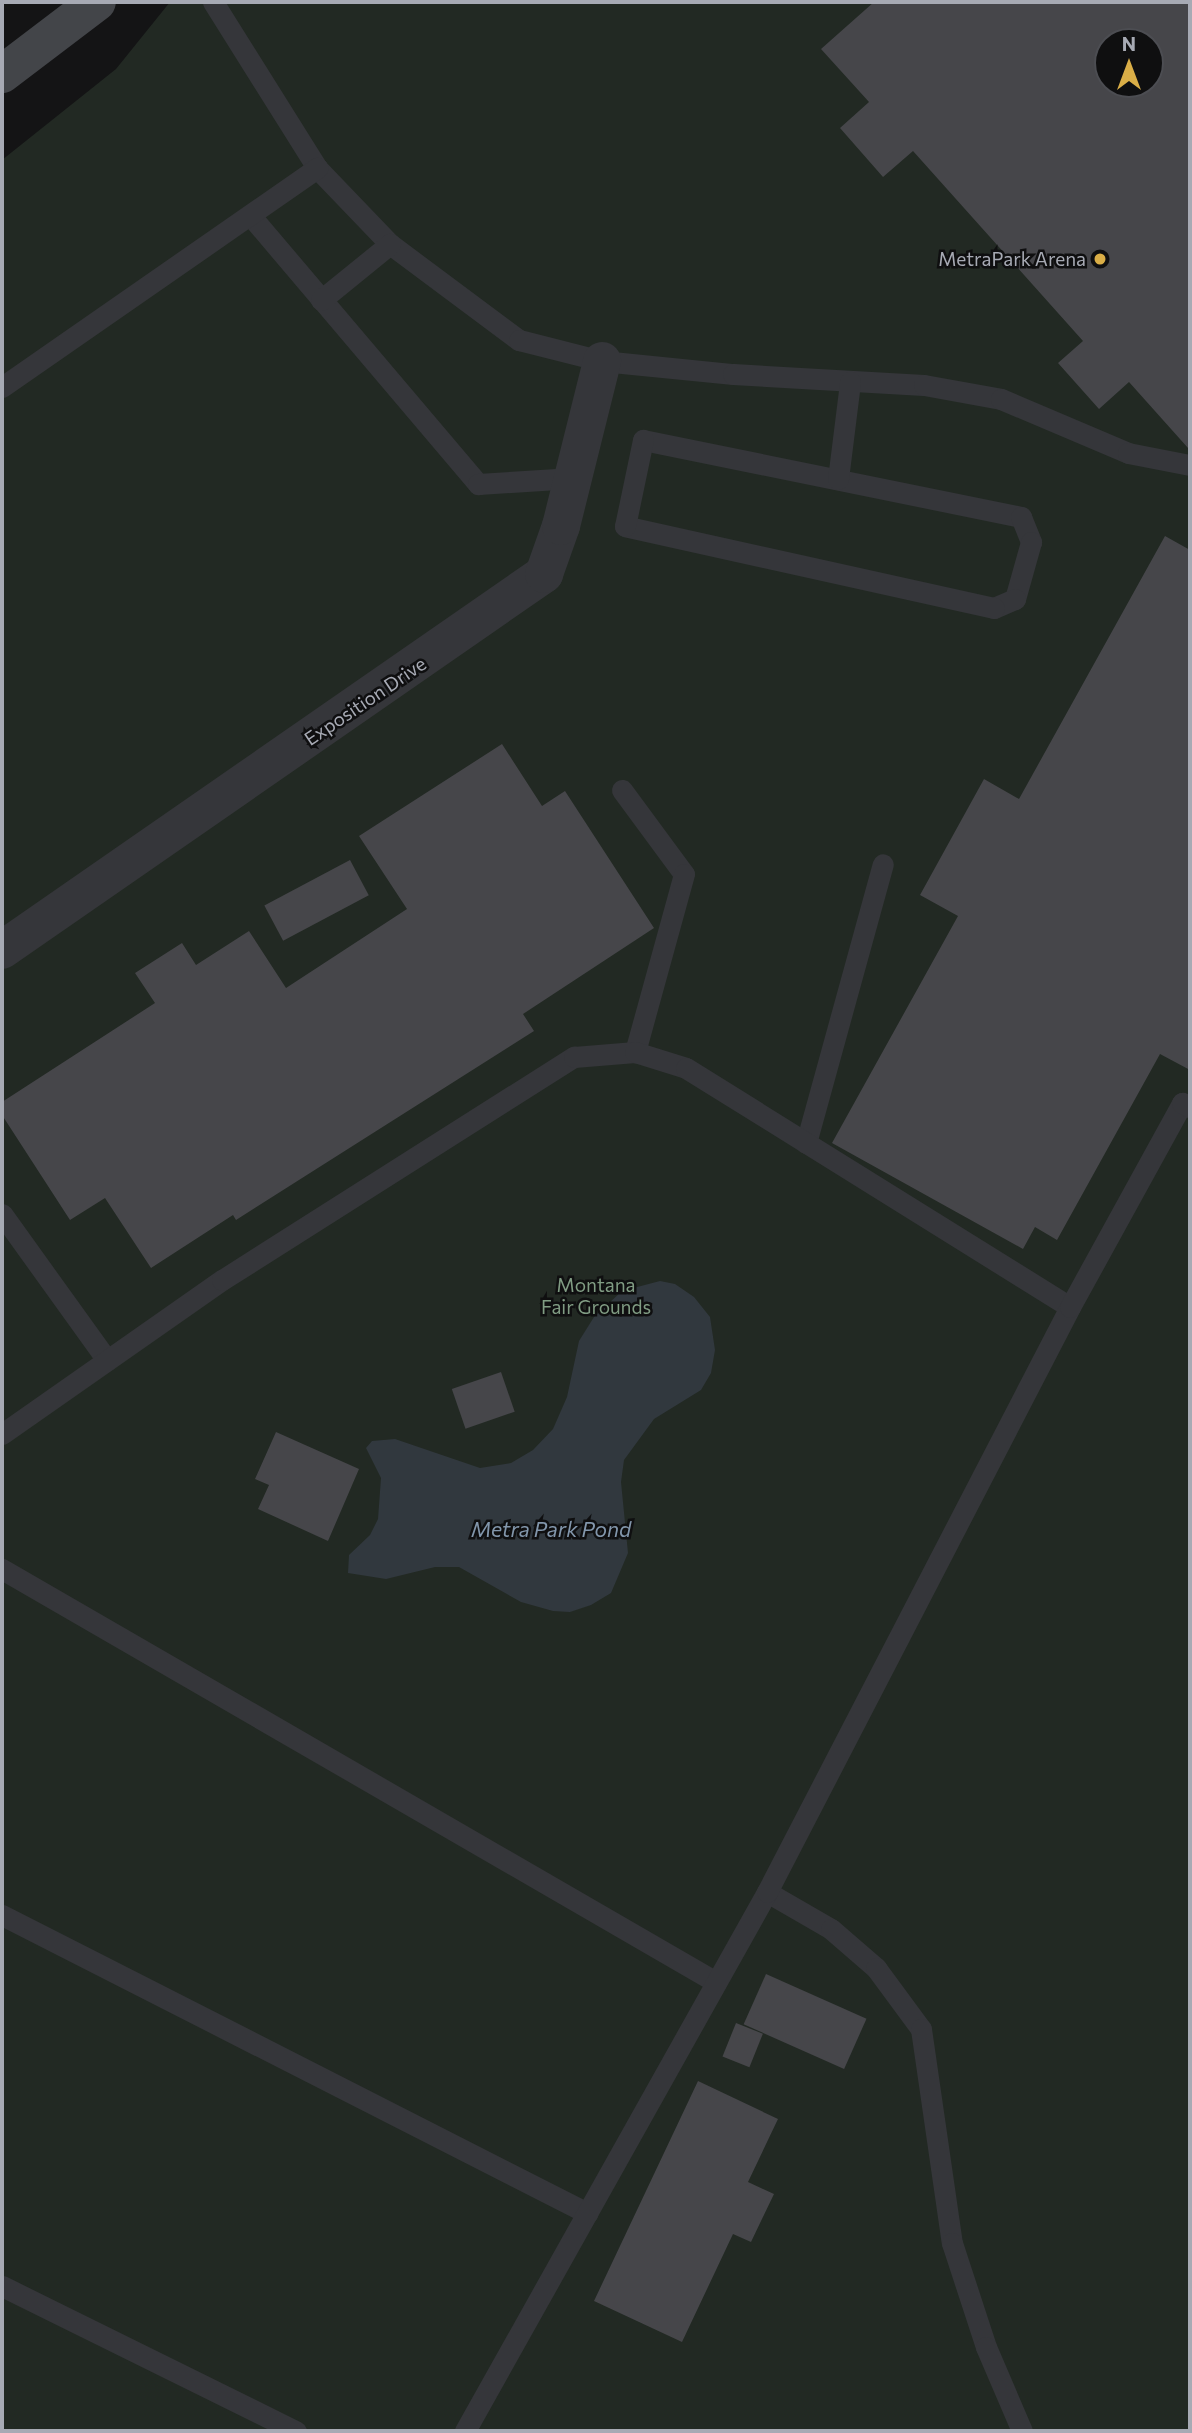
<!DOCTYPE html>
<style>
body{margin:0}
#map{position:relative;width:1192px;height:2433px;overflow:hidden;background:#141415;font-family:Commissioner,sans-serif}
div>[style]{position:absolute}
.green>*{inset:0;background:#222923}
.water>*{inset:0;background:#31383e}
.building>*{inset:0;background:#46464a;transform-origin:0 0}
.lane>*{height:21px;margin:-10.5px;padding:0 10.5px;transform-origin:10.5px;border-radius:10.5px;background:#35363a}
.street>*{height:38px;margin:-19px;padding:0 19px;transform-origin:19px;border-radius:19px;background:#35363a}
.secondary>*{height:38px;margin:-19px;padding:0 19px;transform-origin:19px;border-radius:19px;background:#434549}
.dots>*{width:19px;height:19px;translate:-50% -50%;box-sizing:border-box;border:4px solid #0f0f10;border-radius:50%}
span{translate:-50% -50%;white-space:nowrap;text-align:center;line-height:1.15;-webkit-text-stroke:5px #0f0f10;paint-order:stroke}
.poi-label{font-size:19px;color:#a7aab4}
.right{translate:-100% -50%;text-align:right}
.street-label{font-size:19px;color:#a7aab4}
.park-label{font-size:19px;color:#809c83}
.water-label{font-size:21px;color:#8296ab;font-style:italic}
.frame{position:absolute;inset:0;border:4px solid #a7aab4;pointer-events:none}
.north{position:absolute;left:1094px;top:28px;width:70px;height:70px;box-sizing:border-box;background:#0f0f10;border:2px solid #4c4d52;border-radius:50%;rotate:0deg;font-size:19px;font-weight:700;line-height:28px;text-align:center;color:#a7aab4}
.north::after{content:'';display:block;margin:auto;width:24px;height:32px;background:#daae47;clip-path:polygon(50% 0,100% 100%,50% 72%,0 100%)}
</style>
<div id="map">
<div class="green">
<i style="clip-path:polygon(evenodd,170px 2px,1190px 2px,1190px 2431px,2px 2431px,2px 160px,116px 69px,170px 2px,1108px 42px,1150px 42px,1150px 84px,1108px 84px,1108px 42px)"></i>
</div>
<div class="water">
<i style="clip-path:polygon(660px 1281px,675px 1284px,694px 1297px,710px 1317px,715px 1350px,711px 1373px,701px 1390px,654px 1419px,624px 1460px,621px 1482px,628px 1553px,611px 1593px,591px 1605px,570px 1612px,553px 1611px,521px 1602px,459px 1567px,435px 1567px,386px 1579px,348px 1573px,349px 1555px,370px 1535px,378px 1519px,381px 1478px,366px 1448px,372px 1441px,395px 1439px,480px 1468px,511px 1463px,533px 1450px,553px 1429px,567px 1397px,579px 1341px,594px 1317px,622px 1291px)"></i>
</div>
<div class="building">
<i style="clip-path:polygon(evenodd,874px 2px,1190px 2px,1188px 448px,1129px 382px,1099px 409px,1058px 363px,1083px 341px,913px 151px,883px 177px,840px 128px,869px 102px,821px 49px,874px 2px,1108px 42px,1150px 42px,1150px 84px,1108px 84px,1108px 42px)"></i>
<i style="clip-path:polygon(1165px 536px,1190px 550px,1190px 1070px,1160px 1054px,1057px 1240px,1035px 1227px,1023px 1249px,832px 1143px,958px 916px,920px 895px,984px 779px,1019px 799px)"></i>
<i style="clip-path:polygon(502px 744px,542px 806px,565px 791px,654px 928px,523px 1014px,534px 1031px,236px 1220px,233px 1215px,151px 1268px,105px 1198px,70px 1220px,2px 1115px,2px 1102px,155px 1003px,135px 973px,182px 943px,196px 965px,249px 931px,286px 988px,407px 909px,359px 836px)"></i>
<i style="left:350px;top:860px;width:40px;height:97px;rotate:62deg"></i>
<i style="left:501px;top:1372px;width:42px;height:52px;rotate:71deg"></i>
<i style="clip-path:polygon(276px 1432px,359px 1469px,328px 1541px,258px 1509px,269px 1485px,255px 1479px)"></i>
<i style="left:766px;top:1974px;width:110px;height:55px;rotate:24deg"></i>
<i style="left:736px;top:2023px;width:29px;height:36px;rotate:22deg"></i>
<i style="clip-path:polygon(698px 2081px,778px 2119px,748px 2182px,774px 2194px,751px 2242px,733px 2234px,682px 2342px,594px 2301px)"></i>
</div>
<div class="lane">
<i style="left:213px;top:2px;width:196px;rotate:57.9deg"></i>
<i style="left:317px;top:168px;width:105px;rotate:46.2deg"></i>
<i style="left:390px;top:244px;width:161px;rotate:36.7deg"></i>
<i style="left:519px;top:340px;width:86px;rotate:14.2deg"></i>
<i style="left:602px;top:361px;width:132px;rotate:5.7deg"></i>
<i style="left:733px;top:374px;width:191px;rotate:3.3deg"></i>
<i style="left:924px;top:385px;width:78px;rotate:10.3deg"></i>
<i style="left:1001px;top:399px;width:138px;rotate:23deg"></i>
<i style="left:1128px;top:453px;width:63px;rotate:11deg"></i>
<i style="left:250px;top:215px;width:353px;rotate:49.7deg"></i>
<i style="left:478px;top:484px;width:95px;rotate:-3.6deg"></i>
<i style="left:321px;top:300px;width:89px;rotate:-39.1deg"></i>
<i style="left:2px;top:387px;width:384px;rotate:-34.8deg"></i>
<i style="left:643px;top:440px;width:386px;rotate:11.5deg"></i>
<i style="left:1021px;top:517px;width:27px;rotate:68deg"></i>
<i style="left:1031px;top:542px;width:59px;rotate:105.7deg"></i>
<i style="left:1015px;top:599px;width:23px;rotate:157deg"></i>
<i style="left:994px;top:608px;width:378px;rotate:-167.5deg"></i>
<i style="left:625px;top:526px;width:88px;rotate:-78.2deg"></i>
<i style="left:838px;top:479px;width:98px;rotate:-82.9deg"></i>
<i style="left:622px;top:790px;width:104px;rotate:53.6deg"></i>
<i style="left:684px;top:874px;width:185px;rotate:105.4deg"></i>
<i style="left:806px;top:1143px;width:289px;rotate:-74.6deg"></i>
<i style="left:2px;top:1214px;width:180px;rotate:54.3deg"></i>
<i style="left:2px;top:1434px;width:269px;rotate:-35deg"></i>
<i style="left:222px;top:1280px;width:417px;rotate:-32.4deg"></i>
<i style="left:574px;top:1057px;width:61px;rotate:-4.7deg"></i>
<i style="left:635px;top:1052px;width:53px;rotate:17.4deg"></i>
<i style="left:686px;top:1068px;width:452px;rotate:31.9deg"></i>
<i style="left:2px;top:1569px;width:825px;rotate:30.05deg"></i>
<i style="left:767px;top:1892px;width:74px;rotate:30deg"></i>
<i style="left:831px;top:1929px;width:60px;rotate:40.9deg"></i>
<i style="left:876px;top:1968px;width:76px;rotate:53.6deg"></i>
<i style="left:921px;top:2029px;width:216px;rotate:81.8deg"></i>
<i style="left:952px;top:2243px;width:109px;rotate:71.9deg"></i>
<i style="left:986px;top:2347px;width:91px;rotate:66.8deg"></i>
<i style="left:2px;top:1915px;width:657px;rotate:26.99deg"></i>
<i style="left:2px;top:2286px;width:328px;rotate:26.3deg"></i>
<i style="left:465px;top:2431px;width:618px;rotate:-60.74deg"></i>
<i style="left:767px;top:1892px;width:659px;rotate:-62.62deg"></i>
<i style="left:1070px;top:1307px;width:233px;rotate:-61.2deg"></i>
<i style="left:1182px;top:1103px;width:9px;rotate:27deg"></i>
</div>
<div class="street">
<i style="left:2px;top:950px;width:660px;rotate:-34.75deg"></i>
<i style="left:544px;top:574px;width:51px;rotate:-70.5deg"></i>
<i style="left:561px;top:526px;width:170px;rotate:-76deg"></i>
</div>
<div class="secondary">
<i style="left:2px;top:74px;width:119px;rotate:-37.2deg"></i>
</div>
<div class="dots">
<i style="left:1100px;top:259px;background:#daae47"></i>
</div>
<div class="poi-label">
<span class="right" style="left:1086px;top:259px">MetraPark Arena</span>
</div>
<div class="street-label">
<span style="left:365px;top:701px;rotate:-34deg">Exposition Drive</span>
</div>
<div class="park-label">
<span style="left:596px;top:1296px">Montana<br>Fair Grounds</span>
</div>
<div class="water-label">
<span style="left:551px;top:1529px">Metra Park Pond</span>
</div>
<div class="frame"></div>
<div class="north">N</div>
</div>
